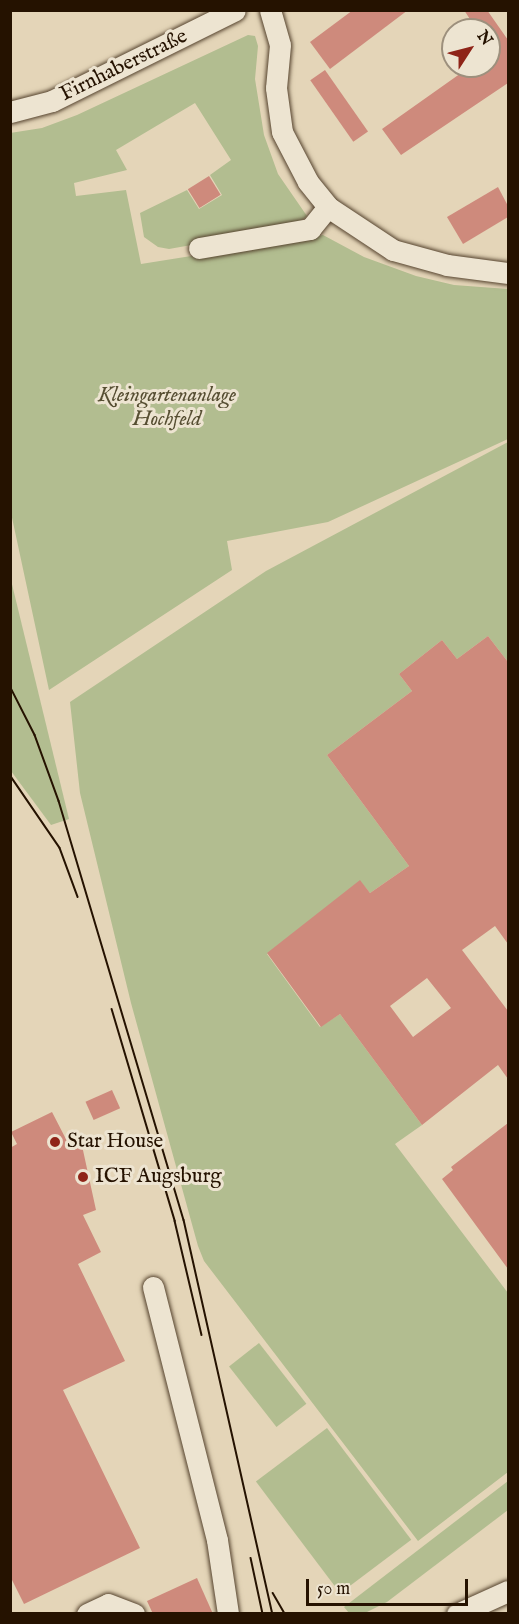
<!DOCTYPE html>
<meta charset="utf-8">
<style>
body{margin:0}
#map{position:relative;width:519px;height:1624px;overflow:hidden;background:#e4d5b8;font-family:"IM FELL English",serif}
div>[style]{position:absolute}
.green>*{inset:0;background:#b2bd90;transform-origin:0 0}
.building>*{inset:0;background:#ce8a7c;transform-origin:0 0}
.roads{filter:drop-shadow(0 0 2px #55432e) drop-shadow(0 0 2px #55432e)}
.minor>*{height:21px;margin:-10.5px;padding:0 10.5px;transform-origin:10.5px;border-radius:10.5px;background:#ede4d1}
.tram>*{height:1.5px;margin:-0.75px;padding:0 0.75px;transform-origin:0.75px;border-radius:0.75px;background:#251200}
.dots>*{width:16px;height:16px;translate:-50% -50%;box-sizing:border-box;border:3px solid #ede4d1;border-radius:50%}
span{translate:-50% -50%;white-space:nowrap;text-align:center;line-height:1.15;-webkit-text-stroke:6px #ede4d1;paint-order:stroke}
.street-label{font-size:21px;color:#251200}
.park-label{font-size:21px;color:#564e32;font-style:italic}
.poi-label{font-size:21px;color:#251200}
.left{translate:0 -50%;text-align:left}
.frame{position:absolute;inset:0;border:12px solid #251200;pointer-events:none}
.north{position:absolute;left:441px;top:18px;width:60px;height:60px;box-sizing:border-box;background:#ede4d1;border:2px solid #9d907d;border-radius:50%;rotate:54deg;font-size:16px;font-weight:700;line-height:24px;text-align:center;color:#251200}
.north::after{content:'';display:block;margin:auto;width:21px;height:27px;background:#8f2418;clip-path:polygon(50% 0,100% 100%,50% 72%,0 100%)}
.scale{position:absolute;left:306px;top:1579px;width:162px;height:27px;box-sizing:border-box;border:3px solid #251200;border-top:0;padding-left:8px;font-size:18px;line-height:21px;white-space:nowrap;color:#251200;-webkit-text-stroke:4px #ede4d1;paint-order:stroke}
</style>
<div id="map">
<div class="green">
<i style="clip-path:polygon(248px 35px,255px 36px,258px 46px,255px 79px,264px 135px,278px 174px,307px 216px,293px 227px,169px 249px,158px 247px,144px 237px,140px 213px,187px 190px,199px 209px,222px 195px,210px 175px,231px 160px,195px 103px,116px 150px,127px 170px,74px 183px,76px 196px,126px 190px,141px 264px,323px 235px,364px 257px,416px 276px,454px 285px,508px 289px,508px 439px,328px 522px,227px 541px,232px 570px,49px 690px,11px 513px,10px 133px,42px 128px,77px 115px)"></i>
<i style="clip-path:polygon(508px 442px,508px 662px,488px 636px,457px 659px,442px 640px,399px 674px,412px 691px,327px 755px,409px 866px,370px 893px,360px 881px,267px 954px,320px 1027px,340px 1014px,422px 1125px,395px 1144px,508px 1293px,508px 1472px,418px 1541px,204px 1261px,198px 1246px,131px 1003px,80px 793px,70px 702px,266px 571px)"></i>
<i style="clip-path:polygon(10px 576px,69px 819px,51px 825px,11px 771px)"></i>
<i style="left:259px;top:1343px;width:77px;height:38px;rotate:52deg"></i>
<i style="left:327px;top:1428px;width:140px;height:89px;rotate:53deg"></i>
<i style="clip-path:polygon(508px 1481px,508px 1510px,387px 1602px,365px 1613px,349px 1613px,344px 1607px)"></i>
</div>
<div class="building">
<i style="clip-path:polygon(353px 10px,408px 10px,330px 69px,310px 42px)"></i>
<i style="clip-path:polygon(464px 10px,487px 10px,508px 40px,508px 83px,401px 155px,382px 129px,471px 66px,489px 66px,489px 30px,477px 30px)"></i>
<i style="left:325px;top:70px;width:75px;height:18px;rotate:55deg"></i>
<i style="left:209px;top:176px;width:22px;height:25px;rotate:58deg"></i>
<i style="clip-path:polygon(498px 187px,508px 206px,508px 217px,463px 244px,447px 217px)"></i>
<i style="clip-path:polygon(evenodd,488px 636px,508px 662px,508px 944px,495px 926px,462px 950px,508px 1011px,508px 1079px,498px 1065px,422px 1125px,340px 1014px,321px 1027px,267px 953px,360px 880px,370px 893px,409px 866px,327px 755px,412px 691px,399px 674px,442px 640px,457px 659px,488px 636px,427px 978px,451px 1008px,413px 1037px,390px 1006px,427px 978px)"></i>
<i style="left:112px;top:1090px;width:20px;height:29px;rotate:66deg"></i>
<i style="clip-path:polygon(52px 1112px,69px 1145px,81px 1141px,96px 1210px,83px 1215px,101px 1252px,78px 1264px,125px 1361px,63px 1390px,140px 1548px,24px 1604px,10px 1576px,10px 1148px,17px 1144px,11px 1132px)"></i>
<i style="clip-path:polygon(508px 1123px,508px 1269px,442px 1179px,453px 1170px,451px 1167px)"></i>
<i style="clip-path:polygon(197px 1578px,213px 1614px,153px 1614px,147px 1601px)"></i>
</div>
<div class="roads">
<div class="minor">
<i style="left:270px;top:10px;width:36px;rotate:74deg"></i>
<i style="left:280px;top:45px;width:43px;rotate:95.3deg"></i>
<i style="left:276px;top:88px;width:44px;rotate:82.2deg"></i>
<i style="left:282px;top:132px;width:56px;rotate:62.5deg"></i>
<i style="left:308px;top:182px;width:32px;rotate:51deg"></i>
<i style="left:328px;top:207px;width:78px;rotate:33.5deg"></i>
<i style="left:393px;top:250px;width:56px;rotate:15.5deg"></i>
<i style="left:447px;top:265px;width:62px;rotate:7.5deg"></i>
<i style="left:10px;top:112px;width:43px;rotate:-14.7deg"></i>
<i style="left:52px;top:101px;width:204px;rotate:-26.4deg"></i>
<i style="left:199px;top:248px;width:113px;rotate:-9.7deg"></i>
<i style="left:310px;top:229px;width:28px;rotate:-51deg"></i>
<i style="left:153px;top:1287px;width:261px;rotate:75.8deg"></i>
<i style="left:217px;top:1540px;width:75px;rotate:81.5deg"></i>
<i style="left:87px;top:1614px;width:23px;rotate:-25deg"></i>
<i style="left:108px;top:1604px;width:28px;rotate:21deg"></i>
<i style="left:457px;top:1614px;width:56px;rotate:-24.3deg"></i>
</div>
</div>
<div class="tram">
<i style="left:10px;top:686px;width:55px;rotate:63deg"></i>
<i style="left:35px;top:735px;width:70px;rotate:70deg"></i>
<i style="left:59px;top:801px;width:437px;rotate:73.4deg"></i>
<i style="left:184px;top:1220px;width:404px;rotate:77.3deg"></i>
<i style="left:10px;top:775px;width:88px;rotate:55.6deg"></i>
<i style="left:60px;top:848px;width:52px;rotate:69.8deg"></i>
<i style="left:112px;top:1009px;width:221px;rotate:73.4deg"></i>
<i style="left:175px;top:1221px;width:117px;rotate:76.7deg"></i>
<i style="left:251px;top:1558px;width:57px;rotate:77.9deg"></i>
<i style="left:273px;top:1593px;width:24px;rotate:60deg"></i>
</div>
<div class="dots">
<i style="left:55px;top:1142px;background:#8f2418"></i>
<i style="left:83px;top:1177px;background:#8f2418"></i>
</div>
<div class="street-label">
<span style="left:124px;top:66px;rotate:-26deg">Firnhaberstraße</span>
</div>
<div class="park-label">
<span style="left:167px;top:408px">Kleingartenanlage<br>Hochfeld</span>
</div>
<div class="poi-label">
<span class="left" style="left:67px;top:1142px">Star House</span>
<span class="left" style="left:95px;top:1177px">ICF Augsburg</span>
</div>
<div class="frame"></div>
<div class="north">N</div>
<div class="scale">50 m</div>
</div>
